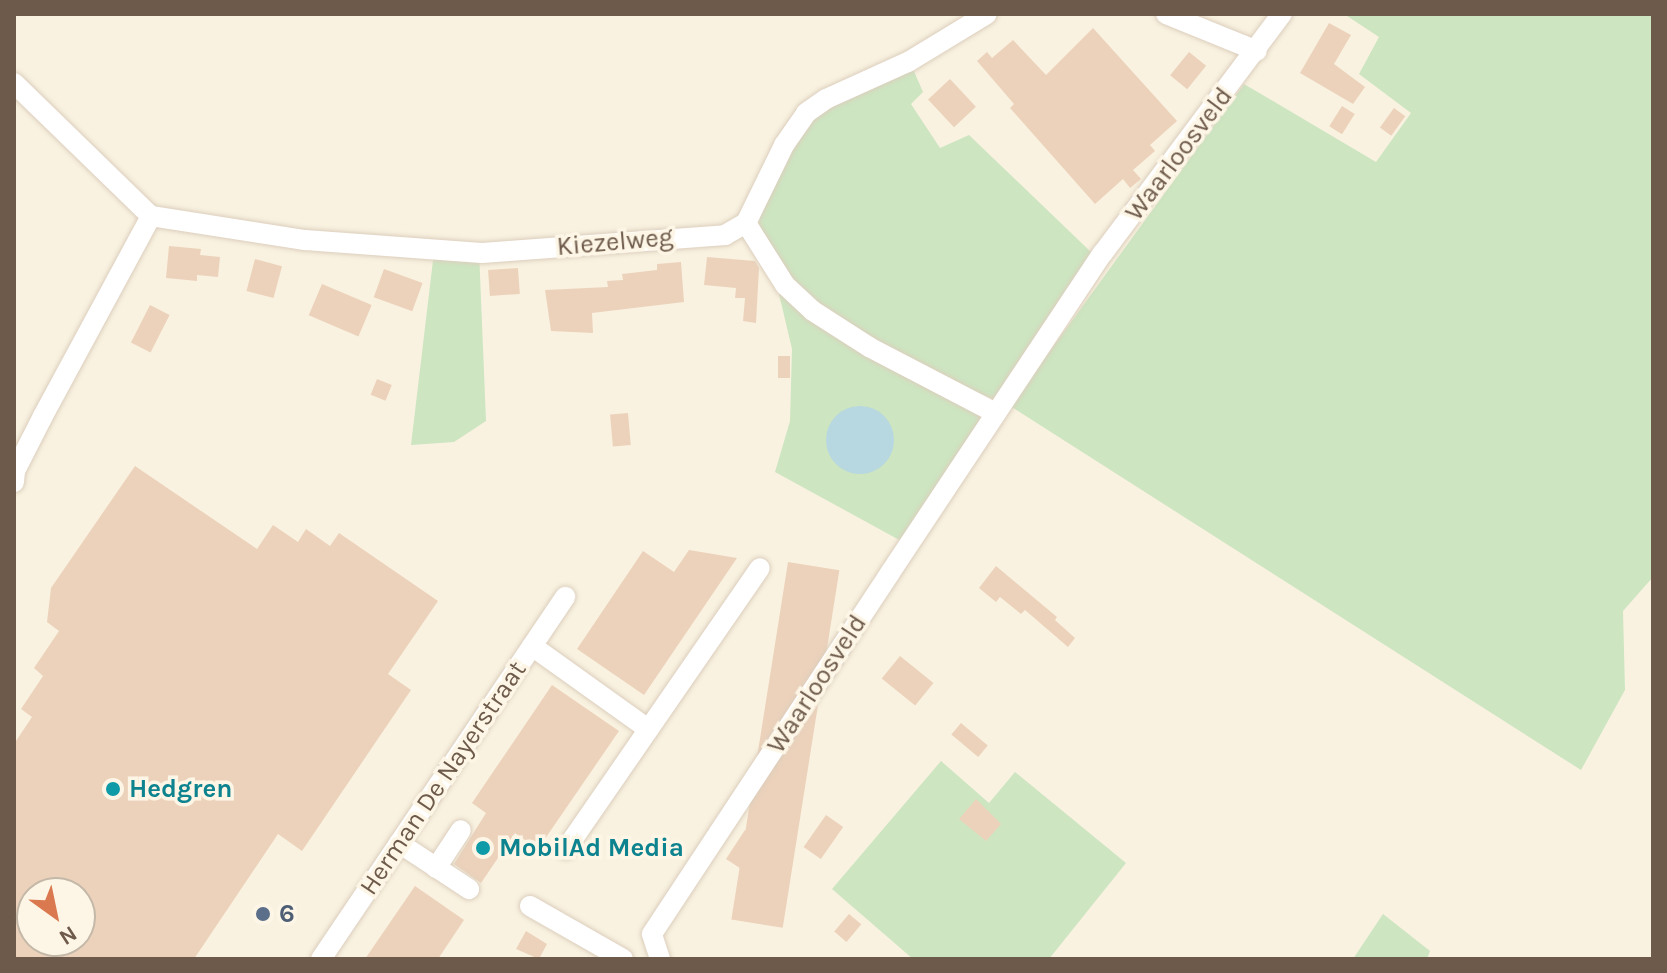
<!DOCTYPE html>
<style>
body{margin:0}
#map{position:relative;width:1667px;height:973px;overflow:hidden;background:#f9f2e0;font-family:Karla,sans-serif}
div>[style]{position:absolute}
.green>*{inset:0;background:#cde5c1}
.water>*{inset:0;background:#b7d7e1}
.round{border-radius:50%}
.building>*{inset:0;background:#ecd2bb;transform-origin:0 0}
.roads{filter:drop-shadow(0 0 2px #dccebd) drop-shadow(0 0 2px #dccebd)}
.minor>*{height:20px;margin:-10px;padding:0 10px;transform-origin:10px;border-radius:10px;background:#fff}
.dots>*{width:22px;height:22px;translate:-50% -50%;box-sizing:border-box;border:4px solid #fdf6e6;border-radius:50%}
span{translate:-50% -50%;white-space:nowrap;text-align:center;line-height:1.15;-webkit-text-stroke:7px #fdf6e6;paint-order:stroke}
.street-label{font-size:26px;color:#6e5a4a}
.culture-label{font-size:26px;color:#0d838f;font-weight:700}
.left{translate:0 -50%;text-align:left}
.service-label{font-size:26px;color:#4e5e75;font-weight:700}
.frame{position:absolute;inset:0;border:16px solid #6e5a4a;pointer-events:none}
.north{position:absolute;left:16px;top:877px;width:80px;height:80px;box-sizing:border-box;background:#fdf6e6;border:2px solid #c4b8a8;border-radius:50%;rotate:147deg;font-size:22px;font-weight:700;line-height:32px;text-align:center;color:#6e5a4a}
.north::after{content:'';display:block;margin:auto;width:28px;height:36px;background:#da794f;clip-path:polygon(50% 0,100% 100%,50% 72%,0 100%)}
</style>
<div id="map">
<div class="green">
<i style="clip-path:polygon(1344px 14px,1653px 14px,1653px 577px,1623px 611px,1625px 690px,1581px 770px,1010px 406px,1244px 84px,1376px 162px,1411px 113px,1359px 74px,1379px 37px)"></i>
<i style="clip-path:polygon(913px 69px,923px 92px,911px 104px,940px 148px,969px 135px,1092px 253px,993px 399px,905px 361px,822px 307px,797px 285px,774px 255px,759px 224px,761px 205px,801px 131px,821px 111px)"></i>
<i style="clip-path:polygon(479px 250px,486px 421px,454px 442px,411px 445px,434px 252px)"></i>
<i style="clip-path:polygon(779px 294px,882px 365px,985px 417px,903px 542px,775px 472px,790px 421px,792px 349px)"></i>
<i style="clip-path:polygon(941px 761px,989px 803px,1015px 772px,1126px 863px,1049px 959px,913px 959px,832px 889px)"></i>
<i style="clip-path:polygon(1383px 914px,1430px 951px,1427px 959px,1353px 959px)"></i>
</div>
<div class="water">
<i class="round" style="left:826px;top:406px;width:68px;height:68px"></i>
</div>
<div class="building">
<i style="clip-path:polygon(1329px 23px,1351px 35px,1334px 64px,1365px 87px,1353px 104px,1300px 73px)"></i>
<i style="clip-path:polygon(1093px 28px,1177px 121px,1150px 145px,1155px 151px,1133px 170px,1141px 179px,1130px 188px,1123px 179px,1095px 204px,1010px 108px,1014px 104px,977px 61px,987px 52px,992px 58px,1013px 40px,1046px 75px)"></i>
<i style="left:1189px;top:52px;width:22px;height:30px;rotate:39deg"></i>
<i style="left:950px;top:79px;width:38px;height:30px;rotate:47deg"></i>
<i style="left:1342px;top:106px;width:15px;height:24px;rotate:32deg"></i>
<i style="left:1394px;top:108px;width:14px;height:24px;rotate:36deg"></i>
<i style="clip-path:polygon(169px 246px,201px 249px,200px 255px,220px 257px,218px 277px,197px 275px,197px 281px,166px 278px)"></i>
<i style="clip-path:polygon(707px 257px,755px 261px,759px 268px,756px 323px,743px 321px,745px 298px,735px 298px,736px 288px,704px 285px)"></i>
<i style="left:255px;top:259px;width:28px;height:33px;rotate:15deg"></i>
<i style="clip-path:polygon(681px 262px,684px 302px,592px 313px,593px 333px,551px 331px,545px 290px,608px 287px,607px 281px,623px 280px,622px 274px,657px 270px,657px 264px)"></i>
<i style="left:518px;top:268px;width:26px;height:30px;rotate:86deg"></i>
<i style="left:384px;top:269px;width:41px;height:30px;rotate:20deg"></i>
<i style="left:322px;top:284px;width:54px;height:34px;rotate:23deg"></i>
<i style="left:150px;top:305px;width:22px;height:42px;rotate:27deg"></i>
<i style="left:778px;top:356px;width:12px;height:22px"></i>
<i style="left:377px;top:379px;width:16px;height:17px;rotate:22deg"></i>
<i style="left:628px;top:413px;width:32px;height:18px;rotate:85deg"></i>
<i style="clip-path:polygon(evenodd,135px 466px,257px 549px,273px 525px,298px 542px,306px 529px,330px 546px,339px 533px,438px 601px,388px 674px,411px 690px,302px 851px,278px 834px,194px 959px,14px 959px,14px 744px,32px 717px,21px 709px,43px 676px,34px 668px,59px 631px,47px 622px,51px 588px,135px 466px,32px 893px,80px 893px,80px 941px,32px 941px,32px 893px)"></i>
<i style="clip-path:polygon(689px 550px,737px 558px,644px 695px,577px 649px,643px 551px,674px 572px)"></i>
<i style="left:788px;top:562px;width:52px;height:362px;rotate:9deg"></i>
<i style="clip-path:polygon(996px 566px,1057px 617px,1055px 620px,1075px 638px,1068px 647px,1025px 610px,1021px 614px,1000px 597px,996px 602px,979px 588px)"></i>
<i style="left:900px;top:656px;width:43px;height:29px;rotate:39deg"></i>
<i style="clip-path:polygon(552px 685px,619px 731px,538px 849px,515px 833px,481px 883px,454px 864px,486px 813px,472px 803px)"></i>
<i style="left:961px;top:723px;width:35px;height:15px;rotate:40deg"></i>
<i style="left:783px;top:774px;width:22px;height:33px;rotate:32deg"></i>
<i style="clip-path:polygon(976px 799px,1001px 824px,986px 841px,959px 819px)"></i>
<i style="left:826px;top:815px;width:21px;height:39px;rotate:35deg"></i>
<i style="clip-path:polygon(745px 830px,765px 844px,759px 853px,764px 857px,752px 876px,726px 859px)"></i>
<i style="clip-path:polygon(415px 886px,464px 920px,438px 959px,365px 959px)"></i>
<i style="left:849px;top:914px;width:16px;height:23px;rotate:40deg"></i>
<i style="clip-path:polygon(526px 931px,547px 944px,539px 959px,516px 949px)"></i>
</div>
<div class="roads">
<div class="minor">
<i style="left:1166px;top:14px;width:98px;rotate:22.1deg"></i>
<i style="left:14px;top:83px;width:191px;rotate:44.2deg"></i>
<i style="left:151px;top:216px;width:156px;rotate:8.9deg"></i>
<i style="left:305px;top:240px;width:177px;rotate:4.2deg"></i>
<i style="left:482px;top:253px;width:244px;rotate:-4.2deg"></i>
<i style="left:725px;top:235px;width:24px;rotate:-30deg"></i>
<i style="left:746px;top:223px;width:87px;rotate:-64deg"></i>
<i style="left:784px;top:145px;width:39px;rotate:-55deg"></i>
<i style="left:806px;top:113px;width:24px;rotate:-35deg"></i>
<i style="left:826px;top:99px;width:90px;rotate:-24.3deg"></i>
<i style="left:908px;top:62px;width:92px;rotate:-31.3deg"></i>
<i style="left:746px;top:223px;width:73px;rotate:57.8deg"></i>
<i style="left:785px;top:285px;width:38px;rotate:43deg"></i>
<i style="left:813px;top:311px;width:67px;rotate:32.7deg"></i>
<i style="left:869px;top:347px;width:143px;rotate:27.5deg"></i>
<i style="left:14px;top:482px;width:11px;rotate:-85deg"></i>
<i style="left:15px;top:471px;width:62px;rotate:-63deg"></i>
<i style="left:43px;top:416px;width:227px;rotate:-61.6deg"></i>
<i style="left:532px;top:646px;width:143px;rotate:35.6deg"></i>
<i style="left:399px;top:843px;width:84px;rotate:33.3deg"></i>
<i style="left:566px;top:849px;width:341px;rotate:-55.4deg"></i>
<i style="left:436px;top:868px;width:45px;rotate:-56.7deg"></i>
<i style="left:530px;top:906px;width:107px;rotate:29.7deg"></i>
<i style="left:321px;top:959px;width:437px;rotate:-56deg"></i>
<i style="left:660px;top:959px;width:26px;rotate:-108deg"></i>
<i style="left:652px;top:934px;width:432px;rotate:-56.6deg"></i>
<i style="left:890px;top:573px;width:384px;rotate:-56.4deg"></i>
<i style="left:1103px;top:253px;width:299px;rotate:-53.2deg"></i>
</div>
</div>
<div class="dots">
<i style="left:113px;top:789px;background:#0f9aa8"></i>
<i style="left:483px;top:848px;background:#0f9aa8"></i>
<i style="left:263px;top:914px;background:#5c6f8a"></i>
</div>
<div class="street-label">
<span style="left:1179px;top:154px;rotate:-53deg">Waarloosveld</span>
<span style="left:615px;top:242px;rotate:-5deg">Kiezelweg</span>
<span style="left:817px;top:684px;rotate:-57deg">Waarloosveld</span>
<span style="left:443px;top:778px;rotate:-56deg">Herman De Nayerstraat</span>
</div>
<div class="culture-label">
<span class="left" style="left:129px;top:789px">Hedgren</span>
<span class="left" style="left:499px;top:848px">MobilAd Media</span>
</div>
<div class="service-label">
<span class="left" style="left:279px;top:914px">6</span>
</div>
<div class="frame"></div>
<div class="north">N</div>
</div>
